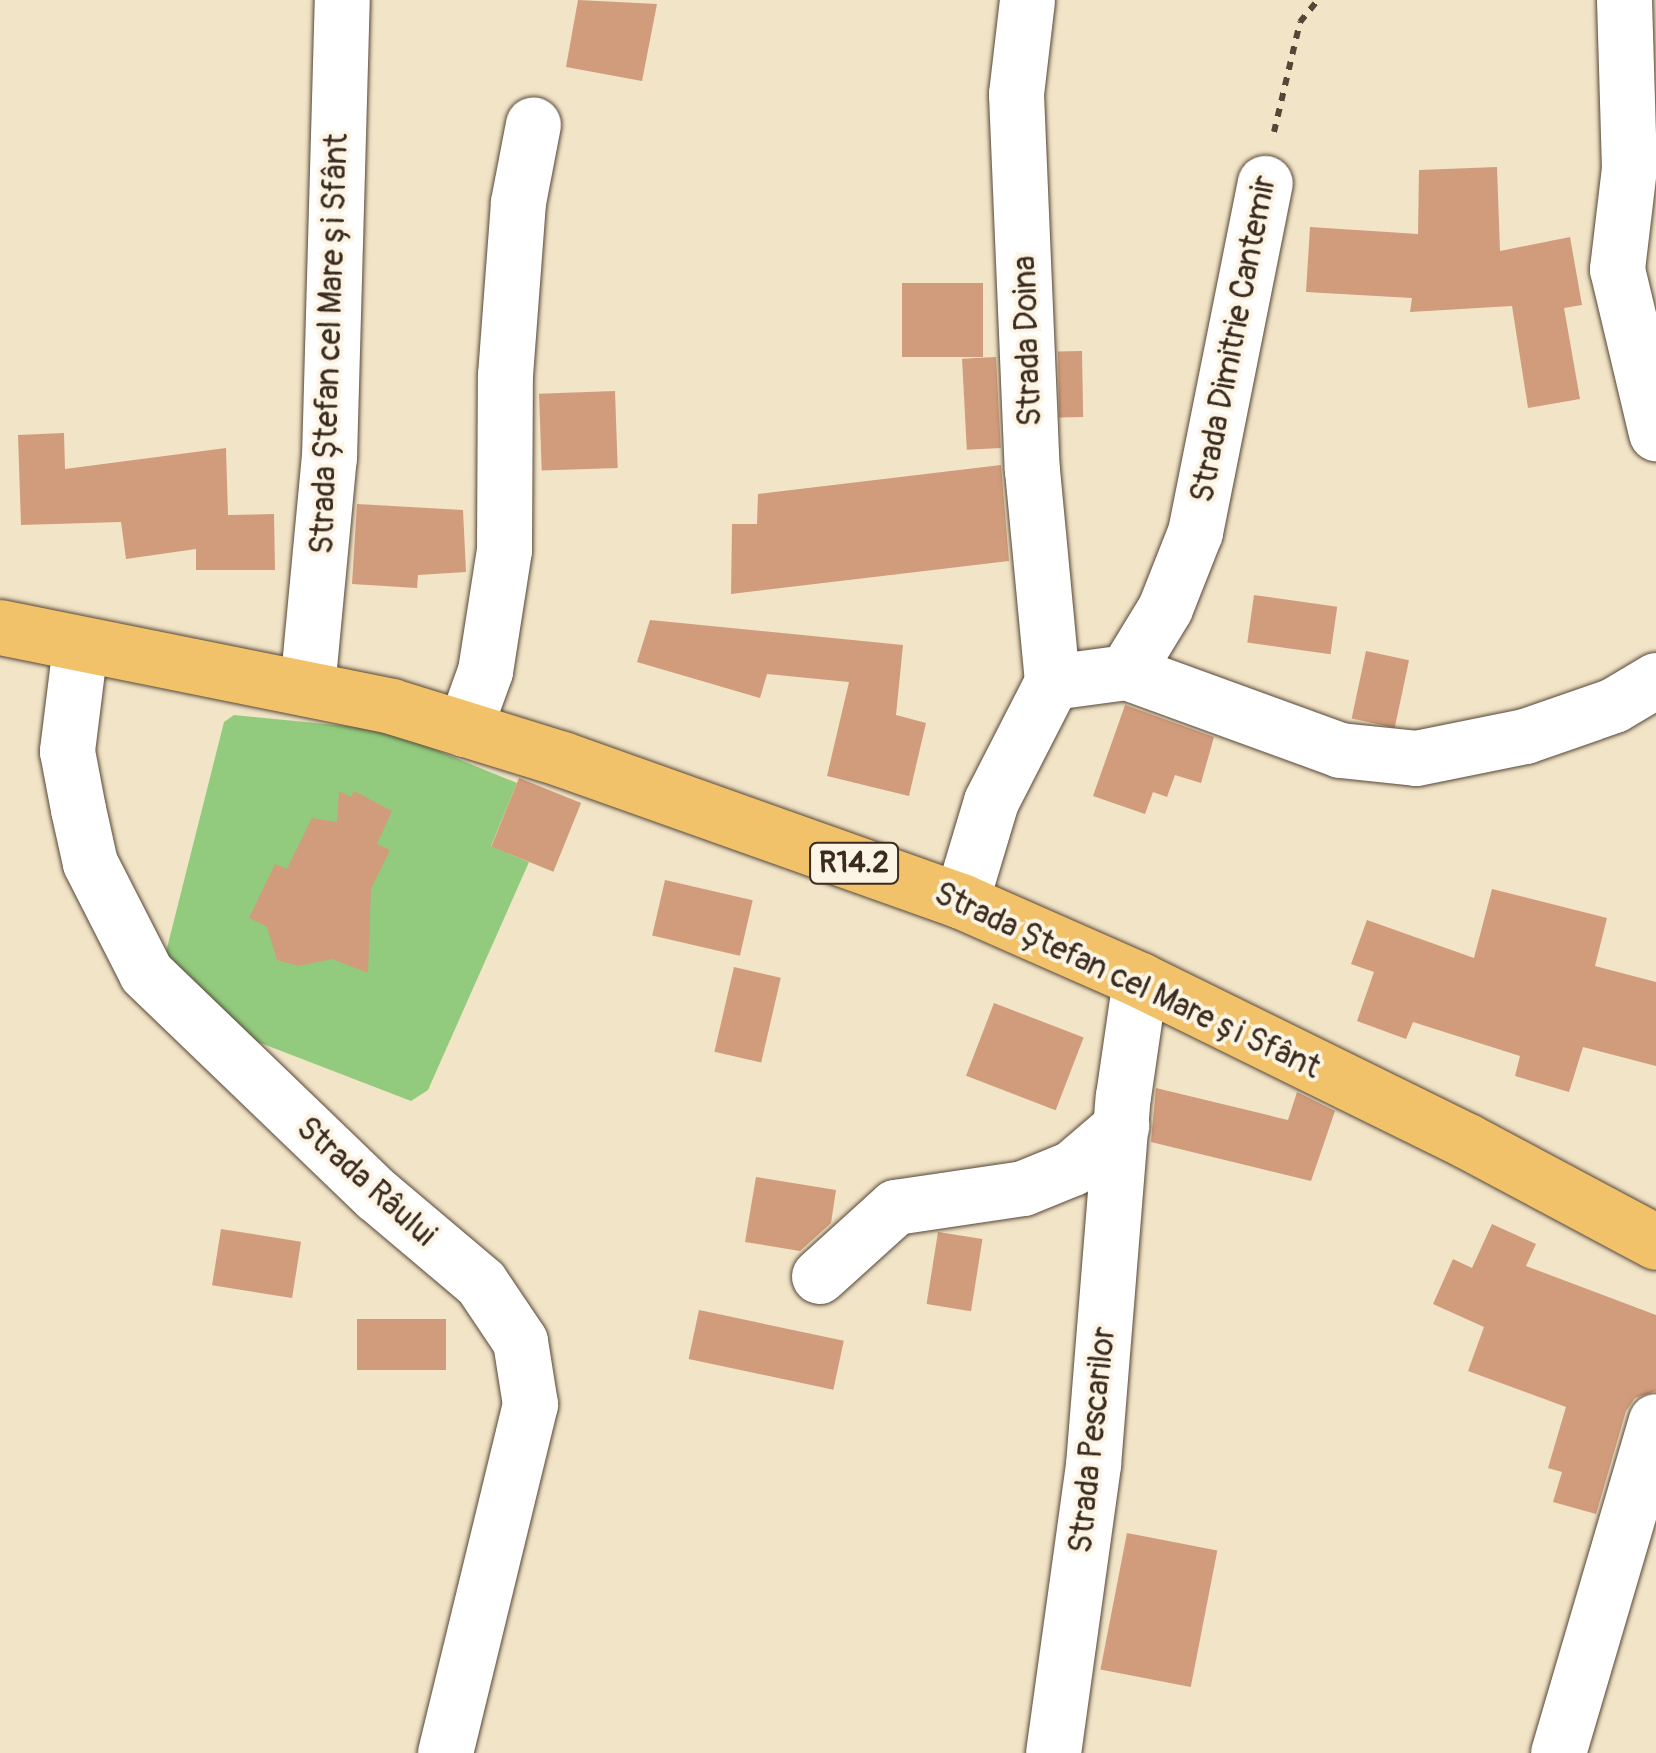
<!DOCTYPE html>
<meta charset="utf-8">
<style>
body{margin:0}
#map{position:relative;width:1656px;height:1753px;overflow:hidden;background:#f2e4c7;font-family:Pangolin,sans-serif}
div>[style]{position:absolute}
.green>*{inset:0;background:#92cb7e}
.building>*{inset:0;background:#d19c7b;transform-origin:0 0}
.path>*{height:6px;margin-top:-3px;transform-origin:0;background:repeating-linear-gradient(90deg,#564637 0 8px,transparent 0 16px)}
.roads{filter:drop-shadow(0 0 2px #564637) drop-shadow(0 0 2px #564637)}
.minor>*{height:55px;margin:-27.5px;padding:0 27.5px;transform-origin:27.5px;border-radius:27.5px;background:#fff}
.major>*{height:55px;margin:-27.5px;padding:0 27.5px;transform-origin:27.5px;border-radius:27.5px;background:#f2c26a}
span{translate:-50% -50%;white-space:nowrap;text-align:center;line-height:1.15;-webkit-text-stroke:8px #fcf5e5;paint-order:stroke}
.shield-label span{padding:2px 8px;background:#fcf5e5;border:2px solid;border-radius:8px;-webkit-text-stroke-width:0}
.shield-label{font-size:30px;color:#3b2a1e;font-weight:700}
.street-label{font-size:32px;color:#3b2a1e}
</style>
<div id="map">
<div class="green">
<i style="clip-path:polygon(234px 715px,387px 730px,517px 783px,491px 846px,529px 862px,428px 1090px,411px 1101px,214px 1025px,163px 964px,224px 722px)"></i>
</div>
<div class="building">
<i style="clip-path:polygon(578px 0,657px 4px,642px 81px,566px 67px)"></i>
<i style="clip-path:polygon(1497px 167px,1500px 251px,1570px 237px,1582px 305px,1564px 308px,1580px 399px,1528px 408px,1512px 306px,1410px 312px,1412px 298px,1306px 292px,1310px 227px,1418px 234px,1419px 170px)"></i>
<i style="left:983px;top:283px;width:74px;height:81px;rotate:90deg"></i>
<i style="left:1082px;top:351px;width:66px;height:24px;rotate:89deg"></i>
<i style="left:996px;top:357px;width:91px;height:34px;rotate:87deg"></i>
<i style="left:615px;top:391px;width:77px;height:76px;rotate:88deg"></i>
<i style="clip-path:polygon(64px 433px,65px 469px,226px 448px,228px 515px,274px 514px,275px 570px,196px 570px,196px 549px,126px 559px,121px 522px,21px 525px,18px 435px)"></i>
<i style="clip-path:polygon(1001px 465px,1009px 561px,731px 594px,732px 524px,757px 524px,758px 494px)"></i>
<i style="clip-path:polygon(357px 504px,463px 510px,466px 572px,418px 575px,417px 588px,352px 584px)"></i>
<i style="left:1254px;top:595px;width:84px;height:48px;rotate:8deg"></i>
<i style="clip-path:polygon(650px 620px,903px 645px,896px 715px,926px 723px,909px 796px,827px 776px,849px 682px,767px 674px,760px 698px,637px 662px)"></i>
<i style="left:1366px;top:651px;width:44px;height:69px;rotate:12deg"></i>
<i style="clip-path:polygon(1125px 705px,1214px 737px,1201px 783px,1175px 775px,1167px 797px,1153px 792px,1145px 814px,1093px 796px)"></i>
<i style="left:519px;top:778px;width:67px;height:74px;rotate:22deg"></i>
<i style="clip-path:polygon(339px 791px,351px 797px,354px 791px,392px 811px,377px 844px,390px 850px,371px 889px,368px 973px,332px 959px,298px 966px,277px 960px,267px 927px,249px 918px,275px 864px,287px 869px,312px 818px,337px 822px)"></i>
<i style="left:665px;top:880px;width:90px;height:57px;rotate:13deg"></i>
<i style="clip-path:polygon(1492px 889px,1607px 918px,1595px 966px,1656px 982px,1656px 1066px,1583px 1047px,1569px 1092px,1515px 1076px,1520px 1056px,1413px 1022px,1406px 1039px,1357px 1021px,1374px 972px,1351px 964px,1367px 920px,1474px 958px)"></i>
<i style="left:734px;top:967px;width:48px;height:87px;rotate:13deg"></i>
<i style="left:994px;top:1003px;width:96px;height:78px;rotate:21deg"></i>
<i style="clip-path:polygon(1156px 1088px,1288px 1120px,1297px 1092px,1335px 1111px,1311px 1181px,1151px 1142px)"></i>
<i style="clip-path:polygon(756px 1177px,836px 1190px,831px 1223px,800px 1251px,745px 1242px)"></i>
<i style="clip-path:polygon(1492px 1224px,1536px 1244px,1526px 1266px,1656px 1315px,1656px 1391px,1635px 1398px,1626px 1411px,1596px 1514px,1553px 1502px,1562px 1472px,1548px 1468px,1566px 1407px,1468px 1371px,1484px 1327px,1433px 1304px,1453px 1259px,1472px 1268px)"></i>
<i style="left:221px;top:1229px;width:81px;height:57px;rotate:9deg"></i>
<i style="left:938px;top:1232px;width:45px;height:73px;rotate:9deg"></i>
<i style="left:699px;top:1310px;width:148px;height:50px;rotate:12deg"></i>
<i style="left:357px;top:1319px;width:89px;height:51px"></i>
<i style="left:1127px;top:1533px;width:92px;height:139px;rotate:11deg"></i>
</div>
<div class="path">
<i style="left:1274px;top:132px;width:113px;rotate:-76.7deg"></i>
<i style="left:1300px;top:22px;width:28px;rotate:-51deg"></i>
</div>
<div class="roads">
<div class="minor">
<i style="left:1027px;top:0;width:95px;rotate:96.7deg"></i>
<i style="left:1016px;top:94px;width:376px;rotate:87.6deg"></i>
<i style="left:1032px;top:470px;width:213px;rotate:84.6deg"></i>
<i style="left:1624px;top:0;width:168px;rotate:88.3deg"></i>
<i style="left:1629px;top:168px;width:102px;rotate:96.8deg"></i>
<i style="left:1617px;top:269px;width:169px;rotate:76.6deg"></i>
<i style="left:80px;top:646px;width:106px;rotate:97.1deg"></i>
<i style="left:67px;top:751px;width:59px;rotate:79.3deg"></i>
<i style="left:78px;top:809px;width:55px;rotate:77.5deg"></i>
<i style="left:90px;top:863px;width:123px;rotate:63deg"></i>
<i style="left:146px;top:973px;width:320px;rotate:43.9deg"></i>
<i style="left:377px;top:1195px;width:136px;rotate:40.2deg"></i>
<i style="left:481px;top:1283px;width:70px;rotate:56.1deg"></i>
<i style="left:520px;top:1341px;width:64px;rotate:81deg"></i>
<i style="left:530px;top:1404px;width:359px;rotate:103.7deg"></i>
<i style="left:1126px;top:672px;width:75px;rotate:-58.6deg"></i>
<i style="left:1165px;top:608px;width:82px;rotate:-68.5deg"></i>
<i style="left:1195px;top:532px;width:356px;rotate:-78.7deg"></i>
<i style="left:1052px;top:682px;width:75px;rotate:-7.7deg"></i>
<i style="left:1126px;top:672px;width:228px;rotate:20deg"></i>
<i style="left:1340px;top:750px;width:76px;rotate:6deg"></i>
<i style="left:1416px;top:758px;width:111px;rotate:-11.4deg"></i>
<i style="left:1525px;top:736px;width:94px;rotate:-19.2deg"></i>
<i style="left:1614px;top:705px;width:49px;rotate:-30.8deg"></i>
<i style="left:307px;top:688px;width:232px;rotate:-84.6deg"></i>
<i style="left:329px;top:457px;width:457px;rotate:-88.4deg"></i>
<i style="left:464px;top:729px;width:62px;rotate:-70.1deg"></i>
<i style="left:485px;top:671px;width:122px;rotate:-81.1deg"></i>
<i style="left:504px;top:550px;width:175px;rotate:-89.7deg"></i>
<i style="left:505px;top:375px;width:173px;rotate:-85.7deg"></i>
<i style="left:518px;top:202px;width:79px;rotate:-79.1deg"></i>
<i style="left:961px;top:901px;width:104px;rotate:-73.3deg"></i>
<i style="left:991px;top:801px;width:134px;rotate:-62.9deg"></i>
<i style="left:819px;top:1276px;width:103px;rotate:-42.2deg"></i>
<i style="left:895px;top:1207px;width:129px;rotate:-8.4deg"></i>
<i style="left:1023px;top:1188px;width:53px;rotate:-22.2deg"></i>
<i style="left:1072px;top:1168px;width:65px;rotate:-40.6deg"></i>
<i style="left:1053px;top:1753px;width:291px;rotate:-82.1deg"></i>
<i style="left:1093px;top:1465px;width:370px;rotate:-85.4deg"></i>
<i style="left:1123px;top:1096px;width:117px;rotate:-81.7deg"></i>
<i style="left:1558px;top:1753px;width:346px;rotate:-73.6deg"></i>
</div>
<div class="major">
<i style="left:0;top:627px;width:399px;rotate:11.4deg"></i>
<i style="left:391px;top:706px;width:179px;rotate:17.2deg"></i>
<i style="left:562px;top:759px;width:424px;rotate:19.6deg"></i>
<i style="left:961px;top:901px;width:196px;rotate:23.8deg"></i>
<i style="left:1140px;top:980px;width:364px;rotate:26.2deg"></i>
<i style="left:1467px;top:1141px;width:214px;rotate:28.1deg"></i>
</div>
</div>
<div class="shield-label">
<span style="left:854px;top:863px">R14.2</span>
</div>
<div class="street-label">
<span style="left:1234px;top:339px;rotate:-79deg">Strada Dimitrie Cantemir</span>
<span style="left:1028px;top:341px;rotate:-92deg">Strada Doina</span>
<span style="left:330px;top:344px;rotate:-88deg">Strada Ștefan cel Mare și Sfânt</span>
<span style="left:1127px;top:981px;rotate:25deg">Strada Ștefan cel Mare și Sfânt</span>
<span style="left:366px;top:1182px;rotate:42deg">Strada Râului</span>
<span style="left:1093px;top:1440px;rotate:-84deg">Strada Pescarilor</span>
</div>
</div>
